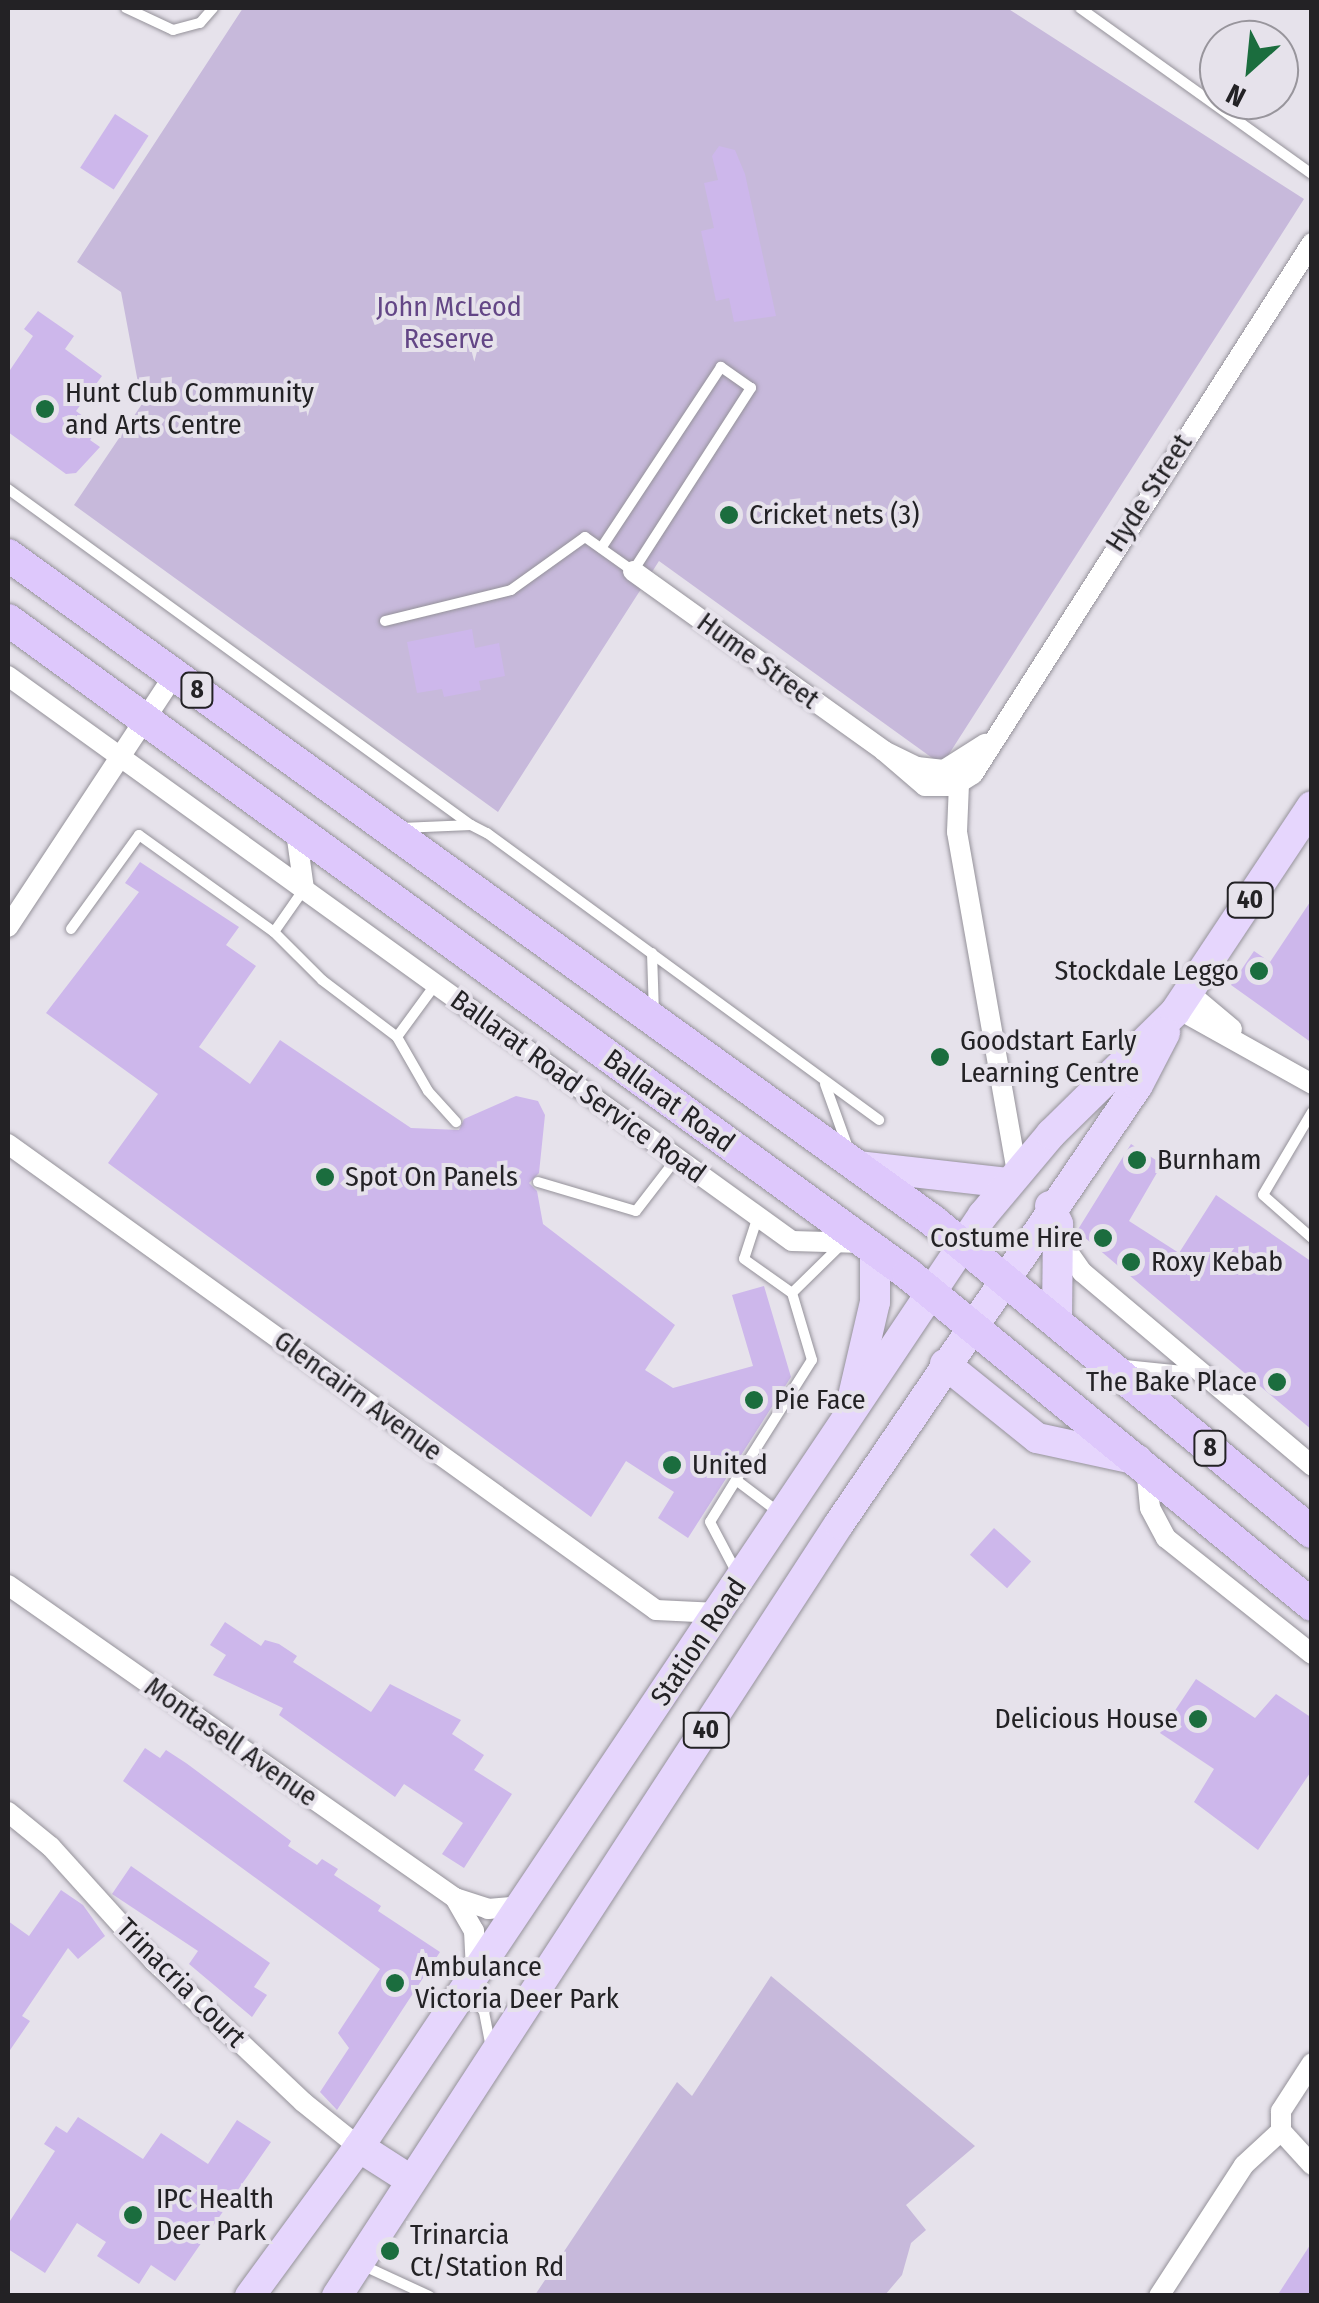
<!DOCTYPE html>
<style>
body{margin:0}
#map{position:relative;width:1319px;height:2303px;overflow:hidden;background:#e6e2eb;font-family:"Fira Sans Condensed",sans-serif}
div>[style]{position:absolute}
.green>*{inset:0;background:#c7b9db}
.building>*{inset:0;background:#cdb7eb;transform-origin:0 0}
.roads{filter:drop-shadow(0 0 2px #95929a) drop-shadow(0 0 2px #95929a)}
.service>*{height:10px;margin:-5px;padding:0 5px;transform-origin:5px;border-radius:5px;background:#fff}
.minor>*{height:20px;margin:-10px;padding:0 10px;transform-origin:10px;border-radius:10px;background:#fff}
.primary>*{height:30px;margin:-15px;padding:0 15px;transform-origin:15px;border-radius:15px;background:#e6d6fd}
.trunk>*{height:32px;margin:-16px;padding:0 16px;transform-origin:16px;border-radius:16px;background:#dec8fc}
.dots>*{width:28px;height:28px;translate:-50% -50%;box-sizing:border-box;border:5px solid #e6e2eb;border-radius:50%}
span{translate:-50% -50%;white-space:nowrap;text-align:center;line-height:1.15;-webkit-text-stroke:8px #e6e2eb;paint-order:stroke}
.shield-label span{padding:2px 8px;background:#e6e2eb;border:2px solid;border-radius:8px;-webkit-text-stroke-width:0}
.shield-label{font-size:25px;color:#232225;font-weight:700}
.park-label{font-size:28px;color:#634686}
.poi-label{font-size:28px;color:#232225}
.left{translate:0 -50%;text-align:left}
.right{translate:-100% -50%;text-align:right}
.street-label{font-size:28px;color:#232225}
.frame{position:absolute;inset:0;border:10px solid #232225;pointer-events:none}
.north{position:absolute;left:1199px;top:20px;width:100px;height:100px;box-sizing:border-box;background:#e6e2eb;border:2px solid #98959c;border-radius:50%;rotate:207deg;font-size:28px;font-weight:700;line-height:40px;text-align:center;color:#232225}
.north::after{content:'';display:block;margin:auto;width:35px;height:45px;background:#1b6d3e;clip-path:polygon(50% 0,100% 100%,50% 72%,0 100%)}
</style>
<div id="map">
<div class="green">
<i style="clip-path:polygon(243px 8px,1007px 8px,1304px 199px,942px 765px,659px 561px,498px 812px,74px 505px,142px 404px,121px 292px,77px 262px)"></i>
<i style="clip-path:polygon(771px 1976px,975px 2146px,906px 2205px,926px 2230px,911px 2243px,902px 2275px,885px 2295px,535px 2295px,677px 2082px,692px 2096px)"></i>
</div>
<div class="building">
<i style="left:115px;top:114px;width:40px;height:64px;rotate:33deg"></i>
<i style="clip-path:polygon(719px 146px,735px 150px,745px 174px,776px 316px,734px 322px,729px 298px,716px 301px,701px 231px,714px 228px,704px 183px,718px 180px,712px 156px)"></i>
<i style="clip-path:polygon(38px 311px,74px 336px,65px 349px,102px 376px,76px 411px,99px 428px,90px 440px,100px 447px,76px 473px,66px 474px,8px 432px,8px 373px,33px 336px,24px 329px)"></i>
<i style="clip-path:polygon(472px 629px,475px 648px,499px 643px,505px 676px,479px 681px,481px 690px,444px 697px,442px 689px,417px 693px,407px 642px)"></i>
<i style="clip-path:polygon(140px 862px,239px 927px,226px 945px,256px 966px,199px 1047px,250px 1084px,280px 1040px,411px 1128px,459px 1130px,464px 1119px,516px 1096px,538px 1101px,545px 1115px,539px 1173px,529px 1183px,537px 1191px,543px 1224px,675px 1325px,645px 1370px,673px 1388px,753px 1366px,732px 1295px,764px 1286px,791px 1377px,688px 1538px,658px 1518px,674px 1492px,626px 1461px,591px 1517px,108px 1163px,158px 1094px,46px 1013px,139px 892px,125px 883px)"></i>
<i style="clip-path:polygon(1312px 899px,1312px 1043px,1231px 985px,1254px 951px,1270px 962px)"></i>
<i style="clip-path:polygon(1131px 1144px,1162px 1164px,1129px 1221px,1179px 1253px,1216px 1195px,1312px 1262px,1312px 1430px,1077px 1231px)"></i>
<i style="left:994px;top:1528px;width:50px;height:36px;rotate:42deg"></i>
<i style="clip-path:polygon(225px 1622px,261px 1646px,265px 1640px,279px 1644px,297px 1656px,293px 1662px,371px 1712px,390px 1684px,461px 1720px,452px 1734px,484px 1755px,474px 1770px,512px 1794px,464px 1868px,442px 1854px,463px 1823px,404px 1784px,395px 1797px,279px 1715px,283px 1708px,213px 1675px,226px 1655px,210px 1645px)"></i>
<i style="clip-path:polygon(1196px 1679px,1255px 1718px,1276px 1694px,1312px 1718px,1312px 1770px,1258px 1850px,1194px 1802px,1214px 1769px,1160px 1733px)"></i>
<i style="clip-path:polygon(145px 1748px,160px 1758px,166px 1750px,186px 1763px,291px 1841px,288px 1846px,317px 1865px,322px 1859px,338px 1869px,334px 1875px,381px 1906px,378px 1911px,440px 1952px,337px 2110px,320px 2092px,349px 2048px,338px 2033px,380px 1969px,123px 1781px)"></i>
<i style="clip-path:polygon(131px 1866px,270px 1963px,254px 1987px,267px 1995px,252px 2017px,189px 1964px,198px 1951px,112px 1894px)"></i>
<i style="clip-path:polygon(61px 1890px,83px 1905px,105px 1936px,78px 1959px,68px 1948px,22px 2016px,30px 2021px,8px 2053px,8px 1921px,29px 1936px)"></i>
<i style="clip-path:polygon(78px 2117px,143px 2159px,161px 2133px,208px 2164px,237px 2120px,271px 2142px,175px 2281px,151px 2265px,139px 2284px,97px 2256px,106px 2242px,77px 2223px,45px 2273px,8px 2249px,8px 2224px,55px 2151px,44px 2144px,56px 2126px,67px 2133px)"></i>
<i style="clip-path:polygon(1312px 2242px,1312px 2296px,1277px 2296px)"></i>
</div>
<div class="roads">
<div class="service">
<i style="left:126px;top:8px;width:52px;rotate:25.1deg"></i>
<i style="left:173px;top:30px;width:28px;rotate:-15deg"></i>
<i style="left:200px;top:23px;width:20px;rotate:-49deg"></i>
<i style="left:1080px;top:8px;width:285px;rotate:35.6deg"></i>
<i style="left:8px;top:489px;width:572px;rotate:35.97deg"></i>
<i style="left:385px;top:621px;width:130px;rotate:-13.8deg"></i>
<i style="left:511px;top:590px;width:91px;rotate:-35.6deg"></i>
<i style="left:585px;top:537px;width:59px;rotate:35.3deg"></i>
<i style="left:633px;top:571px;width:218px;rotate:-57.2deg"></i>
<i style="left:751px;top:388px;width:37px;rotate:-145deg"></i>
<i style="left:721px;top:367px;width:217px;rotate:123.5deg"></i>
<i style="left:401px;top:828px;width:70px;rotate:-2.5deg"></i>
<i style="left:471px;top:825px;width:18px;rotate:27deg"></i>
<i style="left:487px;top:833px;width:486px;rotate:36.2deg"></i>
<i style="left:71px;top:929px;width:116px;rotate:-54.1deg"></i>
<i style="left:139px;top:835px;width:166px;rotate:35.7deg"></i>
<i style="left:274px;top:932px;width:68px;rotate:45deg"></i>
<i style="left:322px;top:980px;width:94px;rotate:37.2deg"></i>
<i style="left:274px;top:932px;width:52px;rotate:-55.1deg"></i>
<i style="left:652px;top:953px;width:59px;rotate:88.1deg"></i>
<i style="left:435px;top:985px;width:64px;rotate:126.2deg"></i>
<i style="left:397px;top:1037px;width:62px;rotate:60.1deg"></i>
<i style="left:428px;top:1091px;width:42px;rotate:47.9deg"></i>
<i style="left:825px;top:1084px;width:68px;rotate:70.2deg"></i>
<i style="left:1312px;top:1112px;width:96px;rotate:120.6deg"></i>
<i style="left:1263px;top:1195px;width:65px;rotate:41.3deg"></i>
<i style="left:538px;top:1182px;width:102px;rotate:16.5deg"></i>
<i style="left:636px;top:1211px;width:66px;rotate:-52.4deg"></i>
<i style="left:758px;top:1216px;width:45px;rotate:108deg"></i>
<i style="left:744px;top:1259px;width:59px;rotate:35.3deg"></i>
<i style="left:1125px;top:1365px;width:68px;rotate:5.9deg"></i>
<i style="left:736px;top:1480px;width:49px;rotate:121.8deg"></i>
<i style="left:710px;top:1522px;width:60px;rotate:62.2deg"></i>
<i style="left:781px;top:1514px;width:56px;rotate:-142.9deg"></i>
<i style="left:736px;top:1480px;width:142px;rotate:-57.7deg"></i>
<i style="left:812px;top:1360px;width:70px;rotate:-106.6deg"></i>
<i style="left:792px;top:1293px;width:70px;rotate:-44.4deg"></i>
<i style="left:468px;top:1992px;width:26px;rotate:51deg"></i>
<i style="left:484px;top:2012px;width:33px;rotate:79deg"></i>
<i style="left:362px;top:2265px;width:74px;rotate:24.8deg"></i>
</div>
<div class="minor">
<i style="left:633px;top:571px;width:309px;rotate:35.6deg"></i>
<i style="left:884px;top:751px;width:37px;rotate:26deg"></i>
<i style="left:917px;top:767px;width:27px;rotate:6deg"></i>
<i style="left:944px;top:770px;width:49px;rotate:-32.4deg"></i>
<i style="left:8px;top:676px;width:966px;rotate:35.78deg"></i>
<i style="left:792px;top:1241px;width:71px;rotate:1.6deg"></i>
<i style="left:884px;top:751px;width:54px;rotate:40.5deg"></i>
<i style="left:925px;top:786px;width:29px"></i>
<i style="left:954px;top:786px;width:22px;rotate:-32deg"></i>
<i style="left:973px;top:774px;width:630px;rotate:-57.45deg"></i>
<i style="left:951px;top:777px;width:11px;rotate:41deg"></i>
<i style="left:959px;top:784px;width:48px;rotate:92.4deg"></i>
<i style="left:957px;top:832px;width:344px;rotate:80deg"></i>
<i style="left:296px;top:832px;width:58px;rotate:82deg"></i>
<i style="left:8px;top:927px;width:303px;rotate:-56.6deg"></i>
<i style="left:1189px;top:993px;width:56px;rotate:39.9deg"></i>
<i style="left:1178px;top:1009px;width:154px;rotate:29.2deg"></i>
<i style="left:8px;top:1144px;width:798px;rotate:35.72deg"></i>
<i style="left:656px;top:1610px;width:62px;rotate:2.8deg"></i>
<i style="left:1061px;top:1242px;width:37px;rotate:55deg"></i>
<i style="left:1082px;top:1272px;width:301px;rotate:40.1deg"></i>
<i style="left:1146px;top:1467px;width:41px;rotate:84.4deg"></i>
<i style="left:1150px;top:1508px;width:34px;rotate:62deg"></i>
<i style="left:1166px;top:1538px;width:186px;rotate:38.5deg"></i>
<i style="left:8px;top:1585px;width:546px;rotate:35deg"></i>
<i style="left:455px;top:1898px;width:35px;rotate:18deg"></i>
<i style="left:488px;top:1909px;width:32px;rotate:-5deg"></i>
<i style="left:8px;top:1812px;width:55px;rotate:39.1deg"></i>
<i style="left:51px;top:1847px;width:154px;rotate:47.9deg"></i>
<i style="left:154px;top:1961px;width:205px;rotate:43.4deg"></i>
<i style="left:303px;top:2102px;width:72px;rotate:38.8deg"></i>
<i style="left:455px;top:1898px;width:38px;rotate:60deg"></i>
<i style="left:474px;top:1931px;width:40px;rotate:87.1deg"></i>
<i style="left:1281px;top:2131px;width:46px;rotate:47.6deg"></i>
<i style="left:1159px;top:2296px;width:156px;rotate:-57deg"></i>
<i style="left:1244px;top:2165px;width:50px;rotate:-42.6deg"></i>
<i style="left:1281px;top:2131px;width:20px;rotate:-90deg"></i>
<i style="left:1281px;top:2111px;width:57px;rotate:-57.1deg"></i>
</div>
<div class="primary">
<i style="left:859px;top:1166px;width:150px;rotate:6.5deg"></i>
<i style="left:1050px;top:1206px;width:20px;rotate:66deg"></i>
<i style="left:1058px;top:1224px;width:93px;rotate:90.6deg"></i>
<i style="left:945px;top:1364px;width:118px;rotate:38.8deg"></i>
<i style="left:1037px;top:1438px;width:103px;rotate:12.3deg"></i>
<i style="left:851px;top:1405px;width:106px;rotate:-76.9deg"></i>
<i style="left:875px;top:1302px;width:53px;rotate:-90deg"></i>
<i style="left:359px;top:2147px;width:59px;rotate:32.6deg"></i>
<i style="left:250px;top:2296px;width:185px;rotate:-53.8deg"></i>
<i style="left:359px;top:2147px;width:1122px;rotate:-56.2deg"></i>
<i style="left:983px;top:1215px;width:106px;rotate:-50deg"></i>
<i style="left:1051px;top:1134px;width:174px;rotate:-44.5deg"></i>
<i style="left:1175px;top:1012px;width:247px;rotate:-56.4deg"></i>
<i style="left:337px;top:2296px;width:921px;rotate:-56.97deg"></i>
<i style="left:839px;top:1524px;width:531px;rotate:-55.74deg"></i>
<i style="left:1138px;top:1085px;width:59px;rotate:-62.6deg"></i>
</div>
<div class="trunk">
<i style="left:8px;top:555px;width:1140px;rotate:35.75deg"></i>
<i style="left:933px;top:1221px;width:490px;rotate:39.4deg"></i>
<i style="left:8px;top:620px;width:1113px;rotate:36deg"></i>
<i style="left:908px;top:1274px;width:522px;rotate:39.33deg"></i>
</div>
</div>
<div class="dots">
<i style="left:45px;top:409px;background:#1b6d3e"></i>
<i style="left:729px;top:515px;background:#1b6d3e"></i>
<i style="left:1259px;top:971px;background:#1b6d3e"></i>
<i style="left:940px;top:1057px;background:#1b6d3e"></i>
<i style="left:1137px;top:1160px;background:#1b6d3e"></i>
<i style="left:325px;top:1177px;background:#1b6d3e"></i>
<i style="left:1103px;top:1238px;background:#1b6d3e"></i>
<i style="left:1131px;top:1262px;background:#1b6d3e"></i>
<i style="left:1277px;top:1382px;background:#1b6d3e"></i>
<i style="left:754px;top:1400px;background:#1b6d3e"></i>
<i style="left:672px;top:1465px;background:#1b6d3e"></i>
<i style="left:1198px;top:1719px;background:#1b6d3e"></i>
<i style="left:395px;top:1983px;background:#1b6d3e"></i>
<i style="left:133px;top:2215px;background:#1b6d3e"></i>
<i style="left:390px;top:2251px;background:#1b6d3e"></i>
</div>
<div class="shield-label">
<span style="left:197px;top:690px">8</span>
<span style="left:1250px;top:900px">40</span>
<span style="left:1210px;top:1448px">8</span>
<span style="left:706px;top:1730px">40</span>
</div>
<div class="park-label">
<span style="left:449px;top:323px">John McLeod<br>Reserve</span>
</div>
<div class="poi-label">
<span class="left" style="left:65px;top:409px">Hunt Club Community<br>and Arts Centre</span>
<span class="left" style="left:749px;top:515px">Cricket nets (3)</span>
<span class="right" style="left:1239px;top:971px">Stockdale Leggo</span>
<span class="left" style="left:960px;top:1057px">Goodstart Early<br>Learning Centre</span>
<span class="left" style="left:1157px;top:1160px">Burnham</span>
<span class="left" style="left:345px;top:1177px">Spot On Panels</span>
<span class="right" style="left:1083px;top:1238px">Costume Hire</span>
<span class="left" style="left:1151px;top:1262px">Roxy Kebab</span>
<span class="right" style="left:1257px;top:1382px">The Bake Place</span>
<span class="left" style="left:774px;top:1400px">Pie Face</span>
<span class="left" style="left:692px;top:1465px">United</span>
<span class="right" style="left:1178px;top:1719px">Delicious House</span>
<span class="left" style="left:415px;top:1983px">Ambulance<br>Victoria Deer Park</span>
<span class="left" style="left:156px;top:2215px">IPC Health<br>Deer Park</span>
<span class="left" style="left:410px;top:2251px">Trinarcia<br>Ct/Station Rd</span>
</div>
<div class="street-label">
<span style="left:1149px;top:493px;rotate:-57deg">Hyde Street</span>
<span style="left:758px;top:661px;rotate:36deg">Hume Street</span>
<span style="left:578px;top:1087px;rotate:36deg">Ballarat Road Service Road</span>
<span style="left:669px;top:1101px;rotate:36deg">Ballarat Road</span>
<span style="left:358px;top:1396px;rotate:36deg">Glencairn Avenue</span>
<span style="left:699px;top:1642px;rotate:-56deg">Station Road</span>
<span style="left:231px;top:1742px;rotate:35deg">Montasell Avenue</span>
<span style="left:181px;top:1983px;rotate:45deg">Trinacria Court</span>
</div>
<div class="frame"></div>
<div class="north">N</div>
</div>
